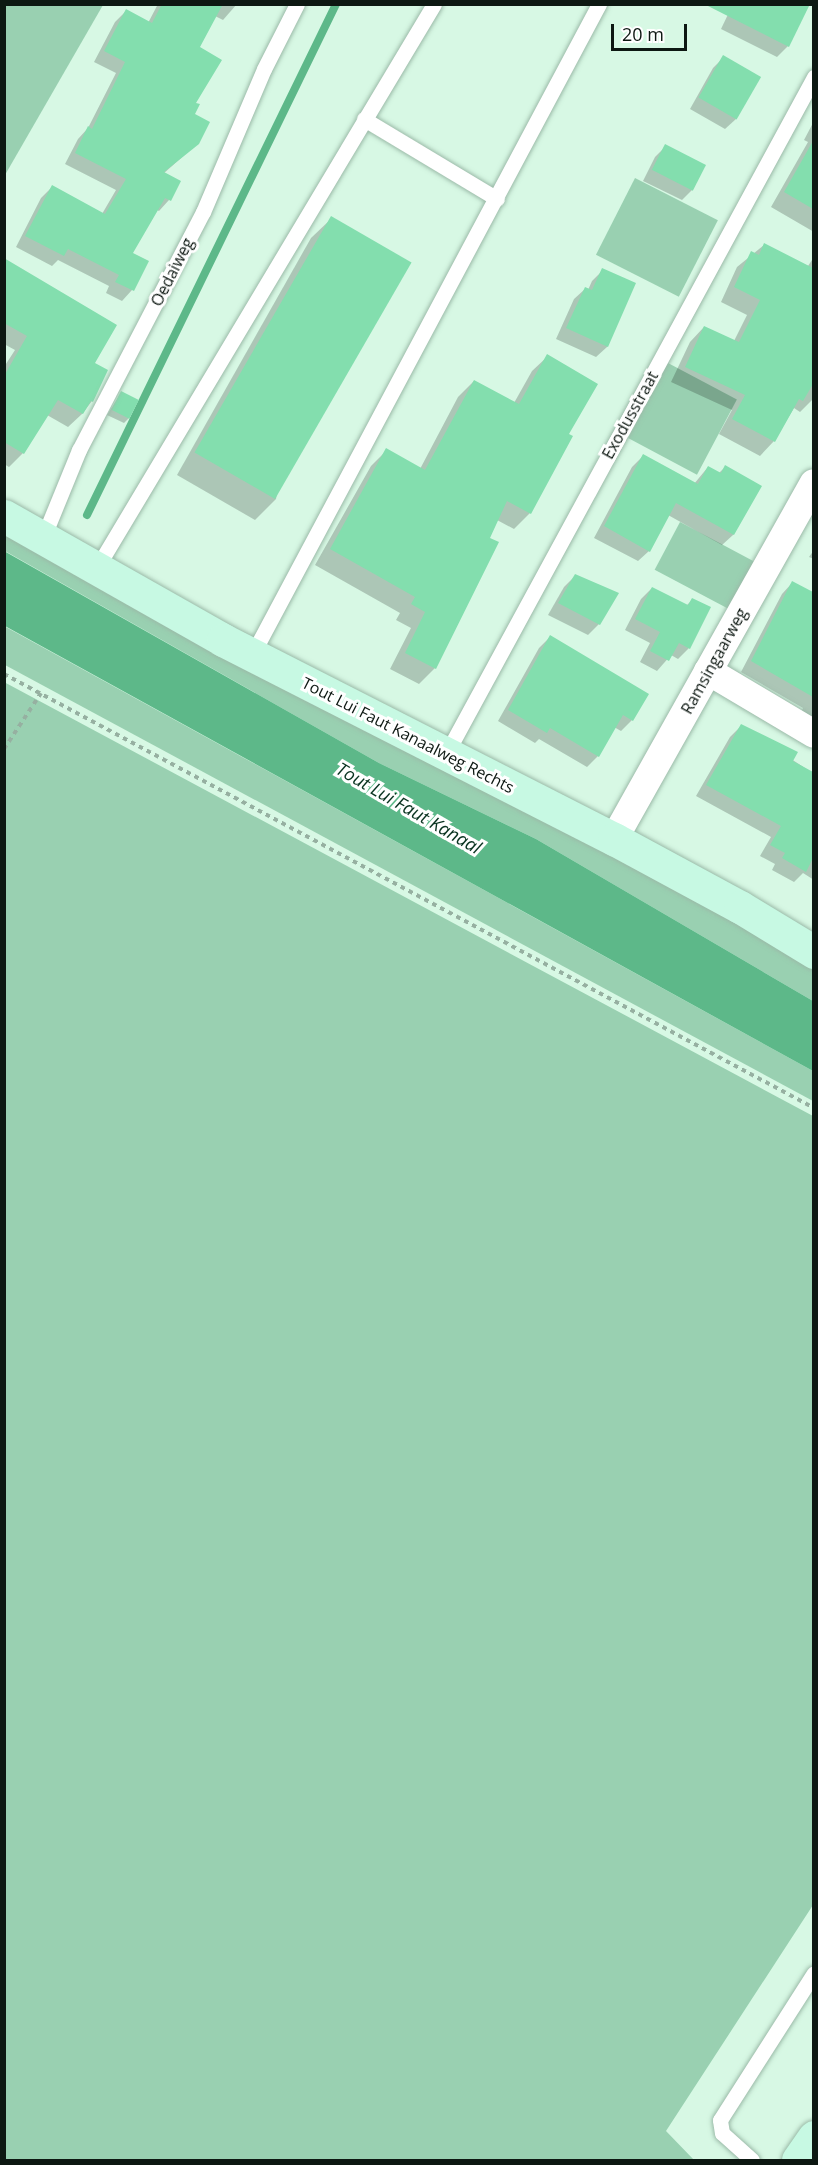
<!DOCTYPE html>
<style>
body{margin:0}
#map{position:relative;width:818px;height:2165px;overflow:hidden;background:#d7f8e4;font-family:"Open Sans",sans-serif}
div>[style]{position:absolute}
.green>*{inset:0;background:#99d0b1;transform-origin:0 0}
.water>*{inset:0;background:#5db889}
.shadow>*{inset:0;background:#0003}
.stream>*{height:8px;margin:-4px;padding:0 4px;transform-origin:4px;border-radius:4px;background:#5db889}
.building>*{inset:0;background:#83deae;transform-origin:0 0}
.path>*{height:4px;margin-top:-2px;transform-origin:0;background:repeating-linear-gradient(90deg,#96b0a1 0 4.5px,transparent 0 9px)}
.roads{filter:drop-shadow(0 0 2px #9bbaa8) drop-shadow(0 0 2px #9bbaa8)}
.lane>*{height:15px;margin:-7.5px;padding:0 7.5px;transform-origin:7.5px;border-radius:7.5px;background:#fff}
.street>*{height:28px;margin:-14px;padding:0 14px;transform-origin:14px;border-radius:14px;background:#fff}
.secondary>*{height:33px;margin:-16.5px;padding:0 16.5px;transform-origin:16.5px;border-radius:16.5px;background:#c7f9e3}
span{translate:-50% -50%;white-space:nowrap;text-align:center;line-height:1.15;-webkit-text-stroke:6px #fff;paint-order:stroke}
.street-label{font-size:16px;color:#0d1812}
.water-label{font-size:18px;color:#093320;font-style:italic}
.frame{position:absolute;inset:0;border:6px solid #0d1812;pointer-events:none}
.scale{position:absolute;left:611px;top:24px;width:76px;height:27px;box-sizing:border-box;border:3px solid #0d1812;border-top:0;padding-left:8px;font-size:18px;line-height:21px;white-space:nowrap;color:#0d1812;-webkit-text-stroke:4px #fff;paint-order:stroke}
</style>
<div id="map">
<div class="green">
<i style="clip-path:polygon(5px 4px,103px 5px,5px 175px,4px 5px)"></i>
<i style="left:635px;top:178px;width:93px;height:86px;rotate:27deg"></i>
<i style="left:668px;top:363px;width:78px;height:85px;rotate:28deg"></i>
<i style="left:680px;top:522px;width:84px;height:54px;rotate:28deg"></i>
<i style="clip-path:polygon(5px 531px,712px 905px,813px 967px,813px 1001px,536px 839px,379px 763px,5px 551px)"></i>
<i style="clip-path:polygon(4px 626px,813px 1071px,813px 1101px,5px 665px)"></i>
<i style="clip-path:polygon(4px 682px,813px 1116px,813px 1905px,666px 2131px,694px 2160px,5px 2160px)"></i>
</div>
<div class="water">
<i style="clip-path:polygon(4px 551px,379px 763px,536px 839px,813px 1001px,813px 1071px,5px 626px)"></i>
</div>
<div class="shadow">
<i style="clip-path:polygon(158px 4px,237px 4px,223px 20px,215px 16px,198px 48px,193px 115px,198px 143px,163px 174px,169px 200px,159px 211px,157px 210px,131px 253px,132px 290px,122px 301px,106px 293px,109px 286px,58px 260px,52px 266px,16px 247px,41px 198px,52px 187px,102px 214px,116px 190px,65px 164px,78px 139px,88px 128px,116px 73px,94px 62px,115px 22px,126px 11px,148px 23px)"></i>
<i style="clip-path:polygon(733px 4px,788px 46px,777px 57px,721px 29px)"></i>
<i style="clip-path:polygon(724px 57px,736px 119px,725px 129px,690px 109px,713px 68px)"></i>
<i style="clip-path:polygon(814px 121px,814px 232px,771px 207px,808px 142px,804px 140px)"></i>
<i style="clip-path:polygon(666px 146px,704px 165px,693px 189px,682px 200px,643px 181px,655px 157px)"></i>
<i style="clip-path:polygon(332px 218px,276px 499px,255px 520px,177px 475px,311px 238px)"></i>
<i style="clip-path:polygon(764px 245px,808px 266px,814px 257px,814px 398px,800px 412px,794px 408px,774px 441px,760px 456px,719px 434px,732px 410px,671px 382px,690px 342px,704px 327px,734px 341px,747px 315px,721px 302px,737px 267px)"></i>
<i style="clip-path:polygon(4px 260px,93px 364px,92px 401px,82px 414px,68px 427px,47px 415px,23px 453px,9px 467px,4px 464px,4px 367px,15px 350px,4px 344px)"></i>
<i style="clip-path:polygon(603px 270px,634px 284px,607px 347px,596px 357px,556px 339px,574px 299px,585px 289px,588px 290px,592px 281px)"></i>
<i style="clip-path:polygon(548px 356px,567px 435px,571px 437px,530px 513px,514px 529px,497px 520px,435px 668px,419px 684px,390px 669px,411px 628px,396px 620px,400px 613px,315px 565px,371px 466px,387px 450px,420px 469px,458px 397px,474px 381px,514px 403px,532px 371px)"></i>
<i style="clip-path:polygon(121px 393px,129px 418px,124px 423px,107px 415px)"></i>
<i style="clip-path:polygon(643px 456px,694px 484px,708px 467px,719px 473px,725px 467px,760px 487px,733px 535px,722px 545px,668px 515px,649px 551px,638px 561px,594px 538px,632px 467px)"></i>
<i style="clip-path:polygon(814px 550px,814px 559px,809px 557px)"></i>
<i style="clip-path:polygon(575px 576px,599px 624px,588px 635px,548px 615px,564px 587px)"></i>
<i style="clip-path:polygon(792px 583px,814px 594px,814px 719px,801px 713px,803px 708px,741px 672px,782px 594px)"></i>
<i style="clip-path:polygon(652px 588px,686px 606px,692px 600px,689px 648px,678px 659px,671px 655px,657px 671px,640px 662px,650px 643px,625px 630px,641px 599px)"></i>
<i style="clip-path:polygon(550px 637px,632px 720px,621px 731px,614px 727px,598px 756px,587px 767px,539px 739px,535px 743px,498px 721px,539px 648px)"></i>
<i style="clip-path:polygon(741px 726px,814px 774px,814px 880px,803px 873px,794px 882px,772px 870px,775px 864px,760px 856px,771px 837px,696px 796px,730px 737px)"></i>
</div>
<div class="stream">
<i style="left:87px;top:515px;width:568px;rotate:-64.02deg"></i>
</div>
<div class="building">
<i style="clip-path:polygon(162px 4px,223px 4px,200px 47px,222px 60px,196px 103px,200px 104px,195px 114px,210px 122px,199px 144px,164px 172px,181px 181px,171px 201px,165px 198px,133px 253px,149px 261px,134px 291px,115px 282px,119px 275px,68px 249px,64px 256px,25px 236px,52px 185px,105px 214px,126px 179px,75px 153px,88px 126px,92px 129px,125px 62px,104px 51px,126px 9px,152px 23px)"></i>
<i style="clip-path:polygon(704px 4px,810px 4px,789px 47px)"></i>
<i style="left:723px;top:55px;width:44px;height:49px;rotate:30deg"></i>
<i style="clip-path:polygon(813px 141px,813px 209px,784px 192px)"></i>
<i style="left:665px;top:144px;width:46px;height:29px;rotate:27deg"></i>
<i style="left:331px;top:216px;width:93px;height:273px;rotate:30deg"></i>
<i style="clip-path:polygon(764px 243px,813px 268px,813px 384px,803px 401px,799px 399px,775px 442px,732px 419px,745px 395px,685px 367px,704px 326px,739px 342px,760px 300px,734px 287px,751px 251px,759px 255px)"></i>
<i style="clip-path:polygon(4px 258px,117px 325px,95px 363px,108px 370px,93px 402px,91px 401px,83px 414px,58px 400px,24px 454px,4px 442px,4px 376px,27px 336px,4px 323px)"></i>
<i style="clip-path:polygon(602px 268px,636px 283px,608px 347px,566px 328px,585px 287px,592px 290px)"></i>
<i style="clip-path:polygon(547px 354px,598px 384px,569px 434px,573px 436px,531px 514px,507px 501px,490px 538px,499px 542px,436px 669px,405px 653px,425px 612px,411px 604px,415px 597px,330px 549px,386px 448px,425px 470px,474px 380px,519px 404px)"></i>
<i style="left:121px;top:391px;width:20px;height:21px;rotate:27deg"></i>
<i style="clip-path:polygon(643px 454px,698px 484px,708px 466px,721px 473px,725px 465px,762px 486px,734px 535px,676px 503px,650px 552px,604px 526px)"></i>
<i style="clip-path:polygon(575px 574px,619px 593px,600px 625px,558px 603px)"></i>
<i style="clip-path:polygon(792px 581px,813px 592px,813px 697px,751px 661px)"></i>
<i style="clip-path:polygon(652px 587px,688px 605px,692px 598px,711px 607px,690px 649px,679px 643px,669px 661px,650px 651px,660px 632px,635px 619px)"></i>
<i style="clip-path:polygon(550px 635px,649px 694px,633px 721px,623px 715px,599px 757px,550px 728px,547px 733px,508px 710px)"></i>
<i style="clip-path:polygon(741px 724px,798px 752px,793px 761px,813px 772px,813px 858px,806px 872px,782px 858px,785px 853px,770px 845px,781px 826px,706px 785px)"></i>
</div>
<div class="path">
<i style="left:4px;top:674px;width:919px;rotate:28.18deg"></i>
<i style="left:4px;top:749px;width:67px;rotate:-56.5deg"></i>
</div>
<div class="roads">
<div class="lane">
<i style="left:364px;top:119px;width:155px;rotate:31deg"></i>
<i style="left:43px;top:538px;width:95px;rotate:-67.8deg"></i>
<i style="left:79px;top:450px;width:268px;rotate:-62.5deg"></i>
<i style="left:203px;top:212px;width:155px;rotate:-66.9deg"></i>
<i style="left:264px;top:69px;width:73px;rotate:-63.1deg"></i>
<i style="left:96px;top:569px;width:658px;rotate:-59.11deg"></i>
<i style="left:252px;top:655px;width:738px;rotate:-61.94deg"></i>
<i style="left:446px;top:754px;width:771px;rotate:-61.47deg"></i>
<i style="left:752px;top:2160px;width:40px;rotate:-138deg"></i>
<i style="left:722px;top:2133px;width:13px;rotate:-99deg"></i>
<i style="left:720px;top:2120px;width:174px;rotate:-57.4deg"></i>
</div>
<div class="street">
<i style="left:708px;top:671px;width:123px;rotate:30.7deg"></i>
<i style="left:614px;top:839px;width:408px;rotate:-60.7deg"></i>
</div>
<div class="secondary">
<i style="left:4px;top:516px;width:252px;rotate:29.5deg"></i>
<i style="left:223px;top:640px;width:439px;rotate:27deg"></i>
<i style="left:614px;top:839px;width:143px;rotate:28.4deg"></i>
<i style="left:740px;top:907px;width:87px;rotate:31.3deg"></i>
<i style="left:798px;top:2160px;width:28px;rotate:-55deg"></i>
</div>
</div>
<div class="street-label">
<span style="left:172px;top:272px;rotate:-63deg">Oedaiweg</span>
<span style="left:630px;top:415px;rotate:-61deg">Exodusstraat</span>
<span style="left:714px;top:661px;rotate:-61deg">Ramsingaarweg</span>
<span style="left:408px;top:735px;rotate:27deg">Tout Lui Faut Kanaalweg Rechts</span>
</div>
<div class="water-label">
<span style="left:409px;top:808px;rotate:30deg">Tout Lui Faut Kanaal</span>
</div>
<div class="frame"></div>
<div class="scale">20 m</div>
</div>
